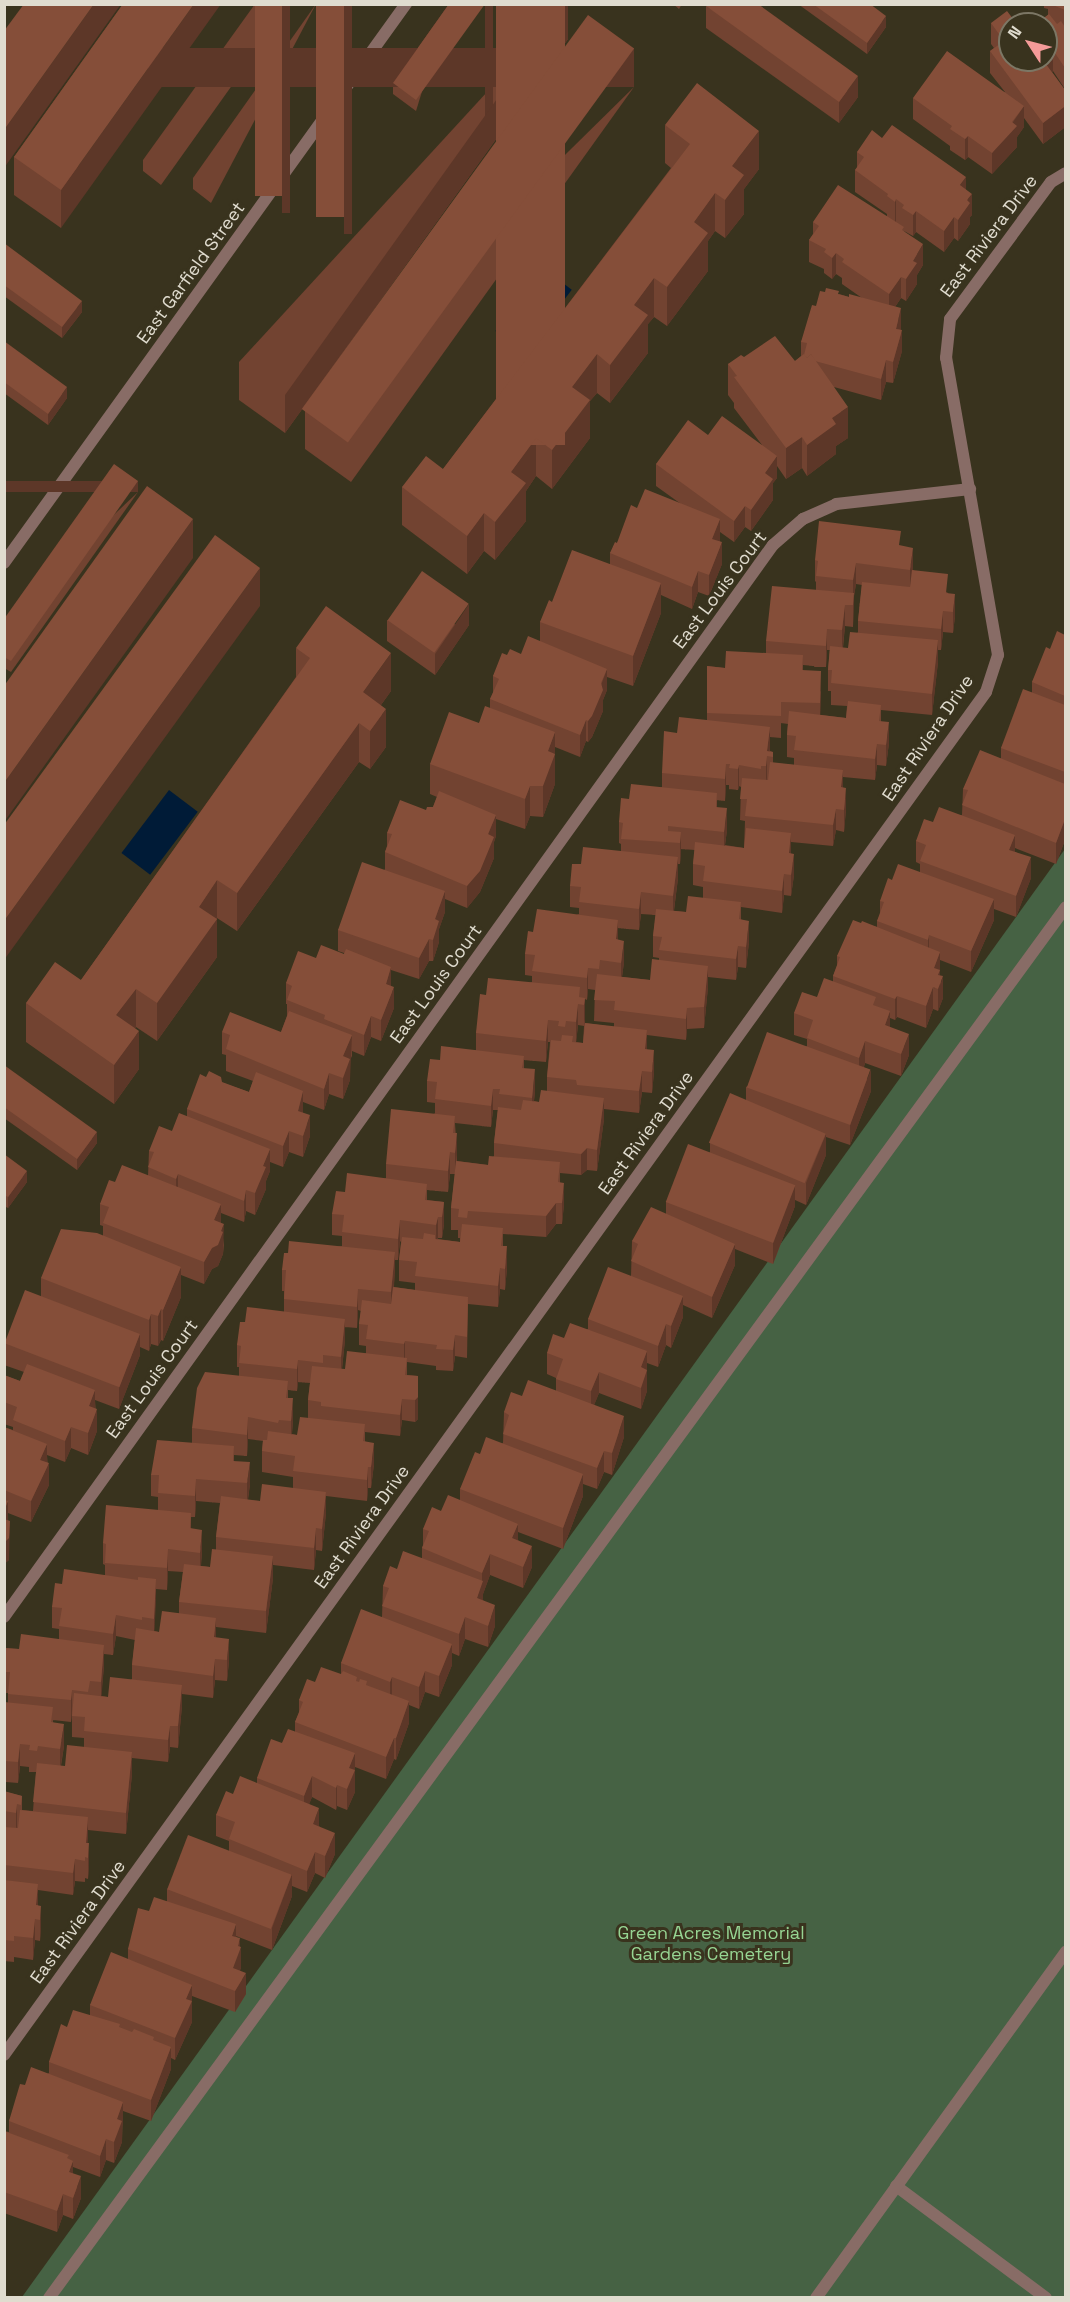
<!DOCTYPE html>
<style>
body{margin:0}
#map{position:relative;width:1070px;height:2302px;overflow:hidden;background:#39331e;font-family:"Space Grotesk",sans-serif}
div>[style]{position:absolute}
.green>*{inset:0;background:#466244}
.water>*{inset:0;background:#001b37;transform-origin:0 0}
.lane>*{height:12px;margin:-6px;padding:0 6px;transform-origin:6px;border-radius:6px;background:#886c66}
.street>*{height:12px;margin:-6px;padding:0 6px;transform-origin:6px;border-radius:6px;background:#886c66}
.wall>*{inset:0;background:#724331}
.shaded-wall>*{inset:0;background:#5d3728;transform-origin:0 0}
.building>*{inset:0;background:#854e39;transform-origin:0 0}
span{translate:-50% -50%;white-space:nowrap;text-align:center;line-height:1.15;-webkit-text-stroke:6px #39331e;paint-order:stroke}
.street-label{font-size:18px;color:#e0dccf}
.park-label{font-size:18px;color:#96d492}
.frame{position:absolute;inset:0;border:6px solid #e0dccf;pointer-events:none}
.north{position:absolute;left:998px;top:12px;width:60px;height:60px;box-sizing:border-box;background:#39331e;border:2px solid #7c7765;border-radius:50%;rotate:306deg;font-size:16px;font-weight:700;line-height:24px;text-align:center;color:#e0dccf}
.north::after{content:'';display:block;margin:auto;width:21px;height:27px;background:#f59b99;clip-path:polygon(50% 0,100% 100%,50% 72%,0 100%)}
</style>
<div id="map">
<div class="green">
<i style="clip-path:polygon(1065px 849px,1065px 2297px,22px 2297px)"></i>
</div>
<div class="water">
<i style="left:543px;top:268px;width:36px;height:79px;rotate:37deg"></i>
<i style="left:169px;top:790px;width:36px;height:79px;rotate:37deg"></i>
</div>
<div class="lane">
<i style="left:4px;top:1617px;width:1319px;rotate:-54.35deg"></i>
<i style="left:773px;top:545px;width:40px;rotate:-41deg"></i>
<i style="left:803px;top:519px;width:36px;rotate:-24deg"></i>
<i style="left:836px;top:504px;width:135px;rotate:-6.4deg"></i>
<i style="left:4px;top:2055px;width:1680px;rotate:-54.23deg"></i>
<i style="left:986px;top:692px;width:39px;rotate:-72deg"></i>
<i style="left:998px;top:655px;width:302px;rotate:-99.9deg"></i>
<i style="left:946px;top:358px;width:39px;rotate:-84deg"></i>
<i style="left:950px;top:319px;width:170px;rotate:-53.6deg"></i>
<i style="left:1051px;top:182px;width:17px;rotate:-31deg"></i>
<i style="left:896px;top:2186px;width:187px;rotate:36.7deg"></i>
<i style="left:49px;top:2298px;width:1723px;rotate:-53.83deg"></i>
<i style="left:816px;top:2298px;width:427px;rotate:-54.2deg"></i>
</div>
<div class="street">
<i style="left:4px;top:563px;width:689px;rotate:-54.28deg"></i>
</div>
<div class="wall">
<i style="clip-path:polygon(123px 4px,61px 228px,14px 195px,14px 157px)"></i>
<i style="clip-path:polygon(255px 4px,290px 4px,161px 185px,143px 171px,143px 160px)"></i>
<i style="clip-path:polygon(316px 4px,211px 203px,193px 189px,193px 178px)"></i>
<i style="clip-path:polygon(449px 4px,416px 111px,393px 94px,393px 83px)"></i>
<i style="clip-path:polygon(568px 4px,568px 39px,285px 433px,239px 400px,239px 362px)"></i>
<i style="clip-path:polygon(673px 4px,682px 4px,679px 9px)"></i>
<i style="clip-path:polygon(798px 4px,870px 4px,886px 27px,867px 54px)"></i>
<i style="clip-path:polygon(1044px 4px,1065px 4px,1065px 89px,1053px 71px,1052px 72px,1065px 90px,1065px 131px,1064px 128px,1043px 144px,1024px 118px,1024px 127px,1017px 137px,1017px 147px,992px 174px,968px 157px,965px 160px,950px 150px,950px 146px,913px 119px,913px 98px,1005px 92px,990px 73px,990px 51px,994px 48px,991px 44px,991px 23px,1010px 24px,1046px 60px,1046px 24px,1037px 24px,1048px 15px,1048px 9px,1044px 8px)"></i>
<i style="clip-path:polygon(706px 6px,858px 97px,839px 123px,706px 28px)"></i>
<i style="clip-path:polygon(634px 87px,351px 482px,305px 449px,305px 411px)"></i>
<i style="clip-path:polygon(665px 125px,759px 169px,744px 189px,744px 214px,725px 238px,715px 231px,708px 241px,708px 271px,667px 326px,654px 317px,648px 324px,648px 353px,610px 403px,597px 393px,590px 401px,590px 438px,552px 489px,536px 476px,526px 491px,526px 521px,495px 560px,484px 551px,467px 574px,402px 525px,402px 487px,443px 469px,671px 168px,665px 163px)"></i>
<i style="clip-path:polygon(882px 138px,966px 190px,972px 215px,970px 217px,970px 224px,958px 241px,954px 238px,944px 252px,916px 232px,913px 236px,904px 231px,923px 265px,917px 275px,917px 284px,906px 301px,901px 298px,895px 307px,901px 330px,902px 351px,893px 383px,886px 382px,881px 400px,834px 387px,848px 438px,836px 446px,836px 454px,807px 476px,802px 468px,786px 479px,777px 466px,777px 478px,773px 483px,773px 500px,751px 531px,745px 527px,734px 542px,720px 532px,720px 541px,722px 564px,709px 596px,698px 592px,692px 609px,661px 595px,661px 613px,633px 686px,607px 677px,607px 690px,603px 700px,603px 711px,592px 737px,588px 742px,586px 741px,580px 757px,555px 747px,555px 784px,543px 817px,530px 816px,525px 829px,496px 819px,496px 836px,494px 842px,494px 858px,480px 892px,467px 908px,445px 899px,445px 912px,439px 929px,439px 942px,433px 961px,429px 961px,419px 979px,391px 970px,391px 986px,394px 1008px,381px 1041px,371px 1037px,364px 1056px,352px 1051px,352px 1056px,350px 1060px,350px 1080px,343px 1099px,329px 1094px,324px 1110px,303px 1102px,303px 1113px,310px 1136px,303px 1157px,289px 1152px,283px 1167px,270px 1162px,270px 1171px,266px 1181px,266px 1189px,255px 1215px,246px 1211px,244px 1222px,221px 1213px,221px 1223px,224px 1245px,223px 1254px,218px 1266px,212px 1269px,204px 1284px,181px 1275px,181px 1297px,163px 1341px,161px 1340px,158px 1346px,151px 1344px,149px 1351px,140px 1347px,140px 1355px,119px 1409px,95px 1400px,97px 1431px,88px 1455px,71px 1448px,65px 1462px,47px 1455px,49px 1485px,31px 1522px,8px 1513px,9px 1560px,4px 1564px,4px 1427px,13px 1430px,13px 1427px,4px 1424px,4px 1375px,20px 1381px,24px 1372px,4px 1365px,4px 1343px,41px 1296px,41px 1278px,103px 1236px,103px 1226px,100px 1225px,100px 1204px,115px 1182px,148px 1176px,149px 1151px,172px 1131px,187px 1116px,187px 1109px,206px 1077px,249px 1092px,253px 1081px,226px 1071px,226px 1055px,222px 1054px,222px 1032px,281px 1032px,287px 1016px,287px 1004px,286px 1004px,286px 983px,316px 958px,344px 954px,344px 953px,338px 951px,338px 930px,385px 869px,385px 852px,387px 846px,387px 833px,433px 807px,437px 797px,430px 794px,430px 764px,479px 723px,490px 708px,490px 699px,493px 693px,493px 676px,507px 655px,521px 654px,540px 641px,540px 622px,552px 602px,610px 564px,610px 553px,617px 543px,637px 508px,681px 504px,656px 486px,656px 464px,708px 435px,762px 445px,734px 408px,734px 403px,728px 395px,728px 364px,744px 357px,795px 361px,801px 356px,801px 342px,816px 306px,839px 294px,849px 297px,862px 298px,842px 284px,842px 278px,836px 274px,832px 279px,824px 273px,824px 269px,809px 262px,809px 240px,813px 234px,813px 222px,887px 216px,887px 214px,855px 192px,855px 170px,857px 168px,857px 152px)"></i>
<i style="clip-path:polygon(4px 243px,82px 312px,62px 338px,4px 296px)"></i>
<i style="clip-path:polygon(4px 341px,67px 398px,48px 425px,4px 393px)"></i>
<i style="clip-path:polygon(138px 492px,11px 672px,4px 668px,4px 619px)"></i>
<i style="clip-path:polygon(evenodd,901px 546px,913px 570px,948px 593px,955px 616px,953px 633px,943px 632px,941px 650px,938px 650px,938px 662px,932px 715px,881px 710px,881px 721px,889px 743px,886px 766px,877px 765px,875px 780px,843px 777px,843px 787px,846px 809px,844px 832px,836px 830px,833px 846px,791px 842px,791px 853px,794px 875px,791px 896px,784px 895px,782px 913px,741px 907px,741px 919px,749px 942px,746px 968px,738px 967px,736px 980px,708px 977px,708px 987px,704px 1028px,687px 1029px,686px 1040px,647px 1035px,647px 1050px,654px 1072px,652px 1093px,642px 1092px,639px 1113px,604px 1109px,604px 1119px,597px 1171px,587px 1170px,581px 1175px,560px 1173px,560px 1182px,564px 1204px,562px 1224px,556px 1224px,546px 1237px,503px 1234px,503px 1246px,507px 1268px,505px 1290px,500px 1289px,498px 1307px,468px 1304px,467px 1358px,455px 1356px,453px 1371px,436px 1370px,436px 1366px,407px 1362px,407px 1375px,418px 1376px,418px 1419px,415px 1422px,402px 1420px,400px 1436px,365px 1432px,365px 1441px,374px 1464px,371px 1488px,368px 1488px,367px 1501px,326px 1496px,326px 1513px,322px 1551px,316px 1550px,314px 1570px,273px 1565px,273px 1578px,266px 1633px,216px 1627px,216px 1638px,229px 1661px,227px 1681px,215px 1680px,213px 1698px,182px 1694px,182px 1706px,178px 1748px,170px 1747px,168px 1762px,132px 1758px,132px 1774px,126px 1834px,88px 1830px,87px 1843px,89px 1865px,88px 1879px,85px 1878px,85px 1882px,75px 1881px,73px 1895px,38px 1890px,38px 1905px,41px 1927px,40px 1941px,35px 1940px,33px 1960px,14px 1957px,14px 1962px,4px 1961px,4px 1702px,8px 1703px,8px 1693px,4px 1693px,4px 1648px,19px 1649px,59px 1639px,59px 1629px,52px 1628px,52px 1607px,62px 1584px,105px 1575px,105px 1565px,103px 1564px,103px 1543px,158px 1510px,158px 1497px,151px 1496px,151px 1475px,192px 1443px,192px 1428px,239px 1376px,239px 1367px,237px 1367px,237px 1345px,245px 1322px,284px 1312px,284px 1291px,282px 1291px,282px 1270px,288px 1253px,342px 1246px,342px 1236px,332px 1235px,332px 1214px,345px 1192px,386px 1178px,386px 1164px,435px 1113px,435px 1103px,427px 1102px,427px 1081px,440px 1060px,476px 1050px,476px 1033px,486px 995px,532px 982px,532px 976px,525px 975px,525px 954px,533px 932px,579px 914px,579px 908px,570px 907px,570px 886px,581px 864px,621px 851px,621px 844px,619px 843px,619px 822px,629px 799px,662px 787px,662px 773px,677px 733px,707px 720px,707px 666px,725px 668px,766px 653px,766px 641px,816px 590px,816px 582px,815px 581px,815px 560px,901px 546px,856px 584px,862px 585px,858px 621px,858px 632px,848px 648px,843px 648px,845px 626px,853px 627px,854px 596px,856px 584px,901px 546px,827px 650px,830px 650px,828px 670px,828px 691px,831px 691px,831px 705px,847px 706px,846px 718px,820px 715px,821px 692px,803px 670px,803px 665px,826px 667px,827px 650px,901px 546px,781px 723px,788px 724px,787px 735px,787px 757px,794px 758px,794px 765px,773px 763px,773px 752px,770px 751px,770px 737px,781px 738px,781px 723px,901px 546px,726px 785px,729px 785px,729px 789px,738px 790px,739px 786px,741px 787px,740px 820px,745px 821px,744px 848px,725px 845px,727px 830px,717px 808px,717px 800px,725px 801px,726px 785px,901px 546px,681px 849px,695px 850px,693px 864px,693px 885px,703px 887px,703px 898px,686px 912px,674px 911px,678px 878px,678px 864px,680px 864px,681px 849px,901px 546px,641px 914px,656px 915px,653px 936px,653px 957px,659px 958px,659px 960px,650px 980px,622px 977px,624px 962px,618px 940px,618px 928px,639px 930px,641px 914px,901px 546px,588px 989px,595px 990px,594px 1021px,614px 1023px,614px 1027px,585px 1023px,585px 999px,587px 1000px,588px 989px,901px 546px,578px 1025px,584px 1026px,583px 1043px,576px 1042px,578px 1025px,901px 546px,548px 1042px,550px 1042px,547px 1077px,547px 1091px,539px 1102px,534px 1101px,535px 1091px,524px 1068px,524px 1060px,546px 1062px,548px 1042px,901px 546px,493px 1110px,498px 1110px,494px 1143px,494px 1156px,488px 1165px,457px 1161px,457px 1154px,455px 1123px,491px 1127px,493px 1110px,901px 546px,450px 1174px,455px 1174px,451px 1208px,451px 1230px,458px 1230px,458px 1238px,460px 1238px,460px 1242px,438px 1239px,438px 1238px,442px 1238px,444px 1224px,444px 1202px,427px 1200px,427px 1190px,448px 1192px,450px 1174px,901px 546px,400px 1241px,401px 1242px,399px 1260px,399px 1281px,415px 1283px,415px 1290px,394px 1287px,395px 1260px,398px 1260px,400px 1241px,901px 546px,358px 1310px,361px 1311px,359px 1324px,359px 1345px,366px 1346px,366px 1353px,345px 1369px,342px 1369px,345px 1340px,345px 1327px,357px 1328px,358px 1310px,901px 546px,298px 1382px,310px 1383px,308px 1400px,308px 1418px,297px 1435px,292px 1434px,293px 1420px,288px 1398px,288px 1390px,297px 1391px,298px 1382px,901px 546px,248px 1439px,263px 1441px,262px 1451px,262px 1472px,293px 1477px,293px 1488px,260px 1501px,248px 1500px,250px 1484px,234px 1461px,234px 1455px,247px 1456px,248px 1439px,901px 546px,196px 1501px,220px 1503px,216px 1537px,216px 1549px,210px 1567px,201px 1566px,202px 1551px,191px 1529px,191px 1517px,195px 1517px,196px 1501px,901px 546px,168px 1571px,183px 1572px,179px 1602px,179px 1613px,159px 1632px,154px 1631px,156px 1589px,167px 1590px,168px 1571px,901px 546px,116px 1636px,135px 1640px,132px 1665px,132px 1679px,108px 1697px,101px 1696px,104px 1666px,104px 1654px,113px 1655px,116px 1636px,901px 546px,72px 1711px,72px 1737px,84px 1738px,84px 1747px,65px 1766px,61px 1766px,64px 1746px,53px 1722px,53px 1720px,71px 1722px,72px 1711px,901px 546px,20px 1766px,29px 1767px,29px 1772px,36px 1772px,33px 1811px,22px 1810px,22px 1796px,6px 1792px,6px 1782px,18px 1783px,20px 1766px)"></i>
<i style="clip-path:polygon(387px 620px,469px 625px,435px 675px,387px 641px)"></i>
<i style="clip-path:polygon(1065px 635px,1065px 840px,1056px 864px,1015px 848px,1015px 852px,1031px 878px,1016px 917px,994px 909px,994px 920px,971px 972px,940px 960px,940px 975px,943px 998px,938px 1011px,933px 1009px,926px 1028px,897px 1017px,895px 1020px,890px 1018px,890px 1027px,909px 1055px,901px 1076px,865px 1063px,864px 1067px,871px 1091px,850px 1145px,826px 1137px,826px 1155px,806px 1205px,795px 1200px,795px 1206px,773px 1264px,735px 1249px,735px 1265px,712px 1318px,683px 1305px,683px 1317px,671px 1348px,666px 1345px,658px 1367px,647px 1363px,647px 1391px,641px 1409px,599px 1393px,594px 1405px,624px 1437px,612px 1475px,604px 1472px,597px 1489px,583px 1484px,583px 1496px,563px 1549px,518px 1532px,518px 1540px,532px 1567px,523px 1588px,490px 1575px,483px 1594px,483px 1600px,495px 1626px,488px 1647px,465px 1639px,459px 1656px,452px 1653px,452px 1665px,439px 1697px,425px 1692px,419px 1709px,409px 1705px,409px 1723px,396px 1760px,394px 1759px,386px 1779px,355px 1767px,355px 1792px,347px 1810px,337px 1806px,336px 1810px,312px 1797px,309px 1804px,319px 1826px,335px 1854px,325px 1878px,315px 1873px,307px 1892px,292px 1886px,292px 1896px,272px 1950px,236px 1936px,240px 1946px,241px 1968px,240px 1970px,246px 1994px,235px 2012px,192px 1996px,192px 2022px,175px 2060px,171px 2058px,171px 2069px,151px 2121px,123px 2111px,122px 2142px,114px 2163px,106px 2160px,100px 2177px,73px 2167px,73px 2174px,81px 2198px,73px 2219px,63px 2215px,57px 2232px,4px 2213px,4px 2131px,9px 2132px,9px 2121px,25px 2085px,49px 2073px,49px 2062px,67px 2027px,90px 2015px,90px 2005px,128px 1959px,128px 1949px,149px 1911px,167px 1901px,167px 1889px,229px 1851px,229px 1841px,216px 1836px,216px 1815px,233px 1794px,257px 1783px,257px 1778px,282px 1743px,295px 1732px,295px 1722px,299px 1713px,299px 1700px,315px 1682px,341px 1674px,341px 1663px,382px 1617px,383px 1586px,397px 1569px,422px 1558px,422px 1548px,423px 1545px,423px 1529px,441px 1511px,460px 1500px,460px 1489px,480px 1454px,503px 1443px,504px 1412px,522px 1396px,556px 1391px,556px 1378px,547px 1374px,547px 1353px,564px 1338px,588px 1329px,588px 1319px,631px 1276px,632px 1241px,666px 1214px,666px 1202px,710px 1152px,710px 1143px,746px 1100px,746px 1087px,807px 1046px,807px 1039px,794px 1035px,794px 1013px,817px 997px,833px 982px,833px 976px,837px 966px,837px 956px,861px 923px,877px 927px,877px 921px,880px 915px,880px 901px,892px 880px,920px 872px,920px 864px,916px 862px,916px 841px,933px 822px,962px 815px,963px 789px,1001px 758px,1001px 748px,1032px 692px,1032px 682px,1050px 649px)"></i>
<i style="clip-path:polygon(296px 648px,391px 691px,381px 705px,386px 747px,370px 769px,359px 762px,237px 931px,217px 918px,217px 957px,157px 1041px,136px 1027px,135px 1028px,139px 1069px,114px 1104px,26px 1042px,26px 1003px,81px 980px,296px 677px)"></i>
<i style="clip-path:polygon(4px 1065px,97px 1143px,77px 1170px,4px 1118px)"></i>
<i style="clip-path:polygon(4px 1154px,27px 1182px,8px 1208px,4px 1206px)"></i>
</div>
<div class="shaded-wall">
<i style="clip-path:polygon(94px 4px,121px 4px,4px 168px,4px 130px)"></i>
<i style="clip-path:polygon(194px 4px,221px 4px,61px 228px,61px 190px)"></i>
<i style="left:282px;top:4px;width:8px;height:209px"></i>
<i style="left:344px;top:4px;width:8px;height:230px"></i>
<i style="left:485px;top:4px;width:8px;height:118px"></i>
<i style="clip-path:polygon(565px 4px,568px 4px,568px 39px,285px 433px,285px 395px)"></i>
<i style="clip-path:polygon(886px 16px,886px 27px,867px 54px,867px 43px)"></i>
<i style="left:634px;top:48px;width:39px;height:486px;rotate:90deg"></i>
<i style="clip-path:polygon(1053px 50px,1053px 71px,1042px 79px,1042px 60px,1046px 60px,1046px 55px)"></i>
<i style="clip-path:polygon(858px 76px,858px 97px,839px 123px,839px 102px)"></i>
<i style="clip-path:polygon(1024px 106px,1024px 127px,1017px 137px,1017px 147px,992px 174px,992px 153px)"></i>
<i style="clip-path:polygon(1064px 107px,1064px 128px,1043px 144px,1043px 123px)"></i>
<i style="clip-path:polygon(759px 131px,759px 169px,744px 189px,744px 214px,725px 238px,725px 200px,732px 166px)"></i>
<i style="clip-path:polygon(968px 136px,968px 157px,965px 160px,965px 139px)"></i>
<i style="clip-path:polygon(966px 177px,966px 198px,960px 185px)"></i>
<i style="clip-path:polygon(715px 193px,715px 231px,708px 241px,708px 271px,667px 326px,667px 287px,694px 222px)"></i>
<i style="clip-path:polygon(972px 194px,972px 215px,970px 217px,970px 224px,958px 241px,958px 220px,967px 200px)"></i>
<i style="clip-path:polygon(896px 199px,896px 221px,895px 223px,895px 202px)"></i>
<i style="clip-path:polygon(916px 211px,916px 232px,913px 236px,913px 215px)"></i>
<i style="clip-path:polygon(954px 217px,954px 238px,944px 252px,944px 231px)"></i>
<i style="clip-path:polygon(923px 244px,923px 265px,917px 275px,917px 284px,906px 301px,906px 279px,913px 261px)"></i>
<i style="clip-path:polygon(836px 253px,836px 274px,832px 279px,832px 258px)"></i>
<i style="clip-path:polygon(901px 277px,901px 298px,889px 316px,889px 294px)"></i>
<i style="clip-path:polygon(654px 278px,654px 317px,648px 324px,648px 353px,610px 403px,610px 365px,634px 305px)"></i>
<i style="clip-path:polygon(82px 301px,82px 312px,62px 338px,62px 327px)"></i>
<i style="clip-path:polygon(901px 308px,901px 330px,896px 329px)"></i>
<i style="clip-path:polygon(902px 330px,902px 351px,893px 383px,893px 362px)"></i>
<i style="clip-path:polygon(597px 354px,597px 393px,590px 401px,590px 438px,552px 489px,552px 450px,572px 387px)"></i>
<i style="clip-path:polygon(886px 360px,886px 382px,881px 400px,881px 379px)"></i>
<i style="clip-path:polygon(67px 387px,67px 398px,48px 425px,48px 414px)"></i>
<i style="clip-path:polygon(848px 407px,848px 438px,836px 446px,836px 454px,807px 476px,807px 445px,832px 418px)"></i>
<i style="clip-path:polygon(802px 437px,802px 468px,786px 479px,786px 448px)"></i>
<i style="clip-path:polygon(536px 438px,536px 476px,526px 491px,526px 521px,495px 560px,495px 522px,511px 472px)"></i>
<i style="clip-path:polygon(777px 456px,777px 478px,773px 483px,773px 500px,751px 531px,751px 510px,765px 473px)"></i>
<i style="left:138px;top:481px;width:11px;height:220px;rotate:90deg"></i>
<i style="clip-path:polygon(745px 506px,745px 527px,734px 542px,734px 521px)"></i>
<i style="clip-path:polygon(484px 513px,484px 551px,467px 574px,467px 536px)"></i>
<i style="clip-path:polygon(193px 519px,193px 558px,4px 822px,4px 783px)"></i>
<i style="clip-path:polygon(720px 519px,720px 541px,712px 560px,712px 539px)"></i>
<i style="clip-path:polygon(722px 542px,722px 564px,709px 596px,709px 575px)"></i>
<i style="clip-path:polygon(913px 548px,913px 569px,910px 591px,910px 570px)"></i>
<i style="clip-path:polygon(856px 563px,856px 584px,854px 596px,853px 627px,853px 580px)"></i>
<i style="clip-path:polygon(260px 568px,260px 606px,4px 960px,4px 921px)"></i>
<i style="clip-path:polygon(698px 571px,698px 592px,692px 609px,692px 587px)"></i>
<i style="clip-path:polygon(661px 583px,661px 613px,633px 686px,633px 656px)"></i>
<i style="clip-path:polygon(955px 594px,955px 616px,953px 633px,953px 612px)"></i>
<i style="clip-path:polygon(469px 604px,469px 625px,435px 675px,435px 654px)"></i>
<i style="clip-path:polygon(845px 605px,845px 626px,842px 652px,842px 630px)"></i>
<i style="clip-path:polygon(943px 611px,943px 632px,941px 650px,941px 629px)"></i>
<i style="clip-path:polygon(827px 629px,827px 650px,826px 667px,826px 646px)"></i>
<i style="clip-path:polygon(938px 640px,938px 662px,932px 715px,932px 694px)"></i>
<i style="clip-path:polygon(391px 653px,391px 691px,365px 727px,363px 692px)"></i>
<i style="clip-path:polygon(607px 669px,607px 690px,603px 700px,603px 711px,592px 737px,588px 742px,588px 721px)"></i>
<i style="clip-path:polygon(821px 671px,821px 692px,820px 725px,820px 703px)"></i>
<i style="clip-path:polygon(386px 709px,386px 747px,370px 769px,370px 731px)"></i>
<i style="clip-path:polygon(586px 720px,586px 741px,580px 757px,580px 735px)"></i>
<i style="clip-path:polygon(889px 722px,889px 743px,886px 766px,886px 745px)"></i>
<i style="clip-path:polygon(359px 723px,359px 762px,237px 931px,237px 893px)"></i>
<i style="clip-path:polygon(770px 727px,770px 748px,769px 756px,767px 751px)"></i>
<i style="clip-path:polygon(555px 732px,555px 784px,543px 817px,543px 786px,548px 751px)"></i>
<i style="clip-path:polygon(877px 744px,877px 765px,875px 780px,875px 759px)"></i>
<i style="clip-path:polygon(767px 756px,767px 777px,766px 788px,766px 766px)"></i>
<i style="clip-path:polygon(726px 764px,726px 785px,725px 801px,725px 779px)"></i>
<i style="clip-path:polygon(739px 765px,739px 786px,738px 790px,738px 769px)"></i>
<i style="clip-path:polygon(843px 770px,843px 791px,841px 787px)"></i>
<i style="clip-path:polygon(530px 786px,530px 816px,525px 829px,525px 799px)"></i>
<i style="clip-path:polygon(846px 788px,846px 809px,844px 832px,844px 810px)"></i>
<i style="clip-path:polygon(727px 808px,727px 830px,724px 853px,724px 832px)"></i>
<i style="clip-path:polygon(836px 809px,836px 830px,833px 846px,833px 825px)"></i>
<i style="clip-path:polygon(496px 815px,496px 836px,494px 842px,494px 858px,480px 892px,467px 908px,467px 886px)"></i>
<i style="clip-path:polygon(1065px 819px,1065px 840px,1056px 864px,1056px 843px)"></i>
<i style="clip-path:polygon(681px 832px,681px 853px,680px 864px,680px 843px)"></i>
<i style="clip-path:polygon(791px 833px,791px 854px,789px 853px)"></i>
<i style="clip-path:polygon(1015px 835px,1015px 856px,1009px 850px)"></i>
<i style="clip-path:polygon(794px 854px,794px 875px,791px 896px,791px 875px)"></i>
<i style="clip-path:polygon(678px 857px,678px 878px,673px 917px,673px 896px)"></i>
<i style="clip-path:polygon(1031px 857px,1031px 878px,1016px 917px,1016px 896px)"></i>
<i style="clip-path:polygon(784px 874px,784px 895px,782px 913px,782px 891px)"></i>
<i style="clip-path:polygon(217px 880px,217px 918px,210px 928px,217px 919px,217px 957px,157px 1041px,157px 1003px,199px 907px)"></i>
<i style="clip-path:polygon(445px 891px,445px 912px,439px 929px,439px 942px,433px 961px,433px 940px,435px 919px)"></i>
<i style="clip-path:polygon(641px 892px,641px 914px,639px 930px,639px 909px)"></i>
<i style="clip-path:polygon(994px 899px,994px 920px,971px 972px,971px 951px)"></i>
<i style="clip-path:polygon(618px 920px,618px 941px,616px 939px)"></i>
<i style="clip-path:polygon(749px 921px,749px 942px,746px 968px,746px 947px)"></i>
<i style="clip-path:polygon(929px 935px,929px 956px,928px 961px,928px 940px)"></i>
<i style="clip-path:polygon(429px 939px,429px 961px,419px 979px,419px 958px)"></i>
<i style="clip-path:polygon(624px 941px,624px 962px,621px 984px,621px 963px)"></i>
<i style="clip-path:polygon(738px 946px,738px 967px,736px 980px,736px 959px)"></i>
<i style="clip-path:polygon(940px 952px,940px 985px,943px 976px,943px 998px,938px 1011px,938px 980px,934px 989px,934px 968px)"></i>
<i style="clip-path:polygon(708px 966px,708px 987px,704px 1028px,704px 1007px)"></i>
<i style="clip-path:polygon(391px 967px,391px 988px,386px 984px)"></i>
<i style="clip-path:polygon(588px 968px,588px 989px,587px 1000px,587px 978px)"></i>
<i style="clip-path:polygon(394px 987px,394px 1008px,381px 1041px,381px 1020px)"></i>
<i style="clip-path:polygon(933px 987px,933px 1009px,926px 1028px,926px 1006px)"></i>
<i style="clip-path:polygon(136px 989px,136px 1027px,116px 1053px,116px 1015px)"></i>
<i style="clip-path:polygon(897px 996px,897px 1017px,895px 1020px,895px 999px)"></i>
<i style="clip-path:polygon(585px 998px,585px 1019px,584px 1026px,584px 1005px)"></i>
<i style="clip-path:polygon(578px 1004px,578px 1025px,576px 1044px,576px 1022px)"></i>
<i style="clip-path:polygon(687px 1008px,687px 1029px,686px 1040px,686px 1019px)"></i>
<i style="clip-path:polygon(890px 1011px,890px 1033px,885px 1025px)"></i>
<i style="clip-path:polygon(371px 1016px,371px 1037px,364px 1056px,364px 1035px)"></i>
<i style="clip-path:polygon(548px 1020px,548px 1042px,546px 1062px,546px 1041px)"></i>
<i style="clip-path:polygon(647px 1030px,647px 1052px,645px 1049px)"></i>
<i style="clip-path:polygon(139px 1031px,139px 1069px,114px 1104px,114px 1065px)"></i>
<i style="clip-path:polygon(909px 1034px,909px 1055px,901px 1076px,901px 1054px)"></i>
<i style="clip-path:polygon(352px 1035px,350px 1080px,343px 1099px,343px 1056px)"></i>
<i style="clip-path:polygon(865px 1041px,865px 1063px,859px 1079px,859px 1058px)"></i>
<i style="clip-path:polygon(654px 1050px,654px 1072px,652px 1093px,652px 1072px)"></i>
<i style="clip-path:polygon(535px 1069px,535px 1091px,532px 1119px,532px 1098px)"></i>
<i style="clip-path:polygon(871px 1069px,871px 1091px,850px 1145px,850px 1124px)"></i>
<i style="clip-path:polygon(642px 1071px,642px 1092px,639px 1113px,639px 1091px)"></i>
<i style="clip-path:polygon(329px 1073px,329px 1094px,324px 1110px,324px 1089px)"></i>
<i style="clip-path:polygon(493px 1089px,493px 1110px,491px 1127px,491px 1106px)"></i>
<i style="clip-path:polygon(303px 1091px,303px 1112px,298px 1132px,298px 1111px)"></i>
<i style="clip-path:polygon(604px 1098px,604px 1119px,597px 1171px,597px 1150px)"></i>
<i style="clip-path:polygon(310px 1115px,310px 1136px,303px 1157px,303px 1136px)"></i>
<i style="clip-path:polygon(289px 1131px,289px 1152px,283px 1167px,283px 1146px)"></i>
<i style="clip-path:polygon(97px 1132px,97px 1143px,77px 1170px,77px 1159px)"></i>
<i style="clip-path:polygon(457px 1133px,457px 1154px,455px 1174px,455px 1153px)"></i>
<i style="clip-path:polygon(826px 1134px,826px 1155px,806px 1205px,806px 1183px)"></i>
<i style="clip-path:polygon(587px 1148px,587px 1170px,581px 1175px,581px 1154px)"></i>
<i style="clip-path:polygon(270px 1149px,270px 1171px,266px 1181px,266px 1189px,255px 1215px,255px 1193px,263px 1166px)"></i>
<i style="clip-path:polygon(450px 1152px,450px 1174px,448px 1192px,448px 1171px)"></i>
<i style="clip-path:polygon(27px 1171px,27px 1182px,8px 1208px,8px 1197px)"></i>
<i style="clip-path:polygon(178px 1174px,178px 1196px,176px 1200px,176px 1179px)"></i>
<i style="clip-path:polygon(564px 1183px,564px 1204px,562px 1224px,562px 1203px)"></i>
<i style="clip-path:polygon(795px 1185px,795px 1206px,773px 1264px,773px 1242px)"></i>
<i style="clip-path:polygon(246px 1190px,246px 1211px,244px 1222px,244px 1201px)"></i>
<i style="clip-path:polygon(444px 1202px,444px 1224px,442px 1238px,442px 1217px)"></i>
<i style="clip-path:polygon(556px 1203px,556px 1224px,546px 1237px,546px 1216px)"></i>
<i style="clip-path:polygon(221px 1204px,221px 1225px,214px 1220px)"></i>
<i style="clip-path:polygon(438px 1217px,438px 1238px,436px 1247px,436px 1225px)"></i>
<i style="clip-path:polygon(400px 1220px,400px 1241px,398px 1260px,398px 1239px)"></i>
<i style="clip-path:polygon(224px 1224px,223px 1254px,218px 1266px,212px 1269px,204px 1284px,204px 1262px,221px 1231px)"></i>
<i style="clip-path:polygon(735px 1244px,735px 1265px,712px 1318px,712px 1297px)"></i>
<i style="clip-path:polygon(507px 1246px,507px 1268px,505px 1290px,505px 1269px)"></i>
<i style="clip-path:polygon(395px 1252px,395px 1273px,391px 1314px,391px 1292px)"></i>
<i style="clip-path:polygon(181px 1267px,181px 1297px,163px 1341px,163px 1310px)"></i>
<i style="clip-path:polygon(500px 1268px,500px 1289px,498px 1307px,498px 1286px)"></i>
<i style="clip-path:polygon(358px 1289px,358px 1310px,357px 1328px,357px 1307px)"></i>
<i style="clip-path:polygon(683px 1296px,683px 1317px,671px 1348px,671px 1326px)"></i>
<i style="clip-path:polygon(161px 1309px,161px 1340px,158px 1346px,158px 1316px)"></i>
<i style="clip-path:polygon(151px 1314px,151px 1344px,149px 1351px,149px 1320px)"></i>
<i style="clip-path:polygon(345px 1319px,345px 1340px,341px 1378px,341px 1357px)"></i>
<i style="clip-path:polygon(666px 1324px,666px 1345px,658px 1367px,658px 1346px)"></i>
<i style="clip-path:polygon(140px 1334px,140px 1355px,119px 1409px,119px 1387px)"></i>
<i style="clip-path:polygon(455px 1335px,455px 1356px,453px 1371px,453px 1350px)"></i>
<i style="clip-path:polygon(405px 1341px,405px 1362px,404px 1365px,404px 1344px)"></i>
<i style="clip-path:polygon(647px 1351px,647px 1391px,641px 1409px,641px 1367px)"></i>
<i style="clip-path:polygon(298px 1360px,298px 1382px,297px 1391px,297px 1369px)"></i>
<i style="clip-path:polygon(599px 1372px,599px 1393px,591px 1413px,591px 1391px)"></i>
<i style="clip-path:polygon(95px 1390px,95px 1412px,89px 1406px)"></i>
<i style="clip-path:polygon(418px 1397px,418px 1419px,415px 1422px,415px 1400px)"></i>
<i style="clip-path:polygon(293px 1398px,293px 1420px,291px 1443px,291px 1421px)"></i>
<i style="clip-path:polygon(402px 1399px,402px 1420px,400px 1436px,400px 1415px)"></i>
<i style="clip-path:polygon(97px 1409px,97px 1431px,88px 1455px,88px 1433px)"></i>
<i style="clip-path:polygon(624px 1416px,624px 1437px,612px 1475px,612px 1453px)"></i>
<i style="clip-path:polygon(248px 1417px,248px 1439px,247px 1456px,247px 1435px)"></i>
<i style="clip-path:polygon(71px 1427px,71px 1448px,65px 1462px,65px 1441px)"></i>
<i style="clip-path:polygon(374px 1443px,374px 1464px,371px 1488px,371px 1467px)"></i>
<i style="clip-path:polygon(47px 1444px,47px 1465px,40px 1460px)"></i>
<i style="clip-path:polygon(604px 1451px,604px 1472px,597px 1489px,597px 1468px)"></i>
<i style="clip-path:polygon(250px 1462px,250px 1484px,247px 1505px,247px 1483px)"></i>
<i style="clip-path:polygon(49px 1463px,49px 1485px,31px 1522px,31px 1501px)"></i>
<i style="clip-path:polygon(368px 1467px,368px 1488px,367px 1501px,367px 1480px)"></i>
<i style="clip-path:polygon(583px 1474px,583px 1496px,563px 1549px,563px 1528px)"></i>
<i style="clip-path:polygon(196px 1479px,196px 1501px,195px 1517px,195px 1496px)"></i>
<i style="clip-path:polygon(326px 1492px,326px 1513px,322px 1551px,322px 1529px)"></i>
<i style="clip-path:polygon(8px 1501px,8px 1523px,4px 1532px,4px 1511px)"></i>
<i style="clip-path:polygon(10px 1521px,9px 1560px,4px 1564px,4px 1543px)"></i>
<i style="clip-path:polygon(518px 1524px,518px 1545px,512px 1538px)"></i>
<i style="clip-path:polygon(316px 1528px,316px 1550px,314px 1570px,314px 1548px)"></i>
<i style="clip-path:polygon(202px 1530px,202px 1551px,200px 1574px,200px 1553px)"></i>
<i style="clip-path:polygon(532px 1546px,532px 1567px,523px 1588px,523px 1567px)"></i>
<i style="clip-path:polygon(168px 1549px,168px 1571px,167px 1590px,167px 1568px)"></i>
<i style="clip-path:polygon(490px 1554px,490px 1575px,483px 1594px,483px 1602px,477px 1598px,482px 1581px,482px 1573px)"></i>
<i style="clip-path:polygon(273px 1556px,273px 1578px,266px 1633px,266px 1611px)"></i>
<i style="clip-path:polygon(156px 1579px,156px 1601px,154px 1640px,154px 1619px)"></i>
<i style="clip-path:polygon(495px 1605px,495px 1626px,488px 1647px,488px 1626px)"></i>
<i style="clip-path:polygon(116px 1615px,116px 1636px,113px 1655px,113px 1634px)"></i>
<i style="clip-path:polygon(465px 1617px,465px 1639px,459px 1656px,459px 1634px)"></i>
<i style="clip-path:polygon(216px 1618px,216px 1639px,214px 1637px)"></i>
<i style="clip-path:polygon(229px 1639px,229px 1661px,227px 1681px,227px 1660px)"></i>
<i style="clip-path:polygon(452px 1644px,452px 1665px,439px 1697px,439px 1676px)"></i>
<i style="clip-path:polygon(104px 1645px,104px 1666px,101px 1703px,101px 1682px)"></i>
<i style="clip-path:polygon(215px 1659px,215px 1680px,213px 1698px,213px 1676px)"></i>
<i style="clip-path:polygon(425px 1671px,425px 1692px,419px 1709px,419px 1687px)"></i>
<i style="clip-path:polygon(392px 1677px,392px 1698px,390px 1703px,390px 1682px)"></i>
<i style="clip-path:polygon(182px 1685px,182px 1706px,178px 1748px,178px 1726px)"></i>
<i style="clip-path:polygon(72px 1690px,72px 1711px,71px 1722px,71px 1700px)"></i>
<i style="clip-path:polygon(409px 1701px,409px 1723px,396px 1760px,396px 1738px)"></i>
<i style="clip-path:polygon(64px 1724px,64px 1746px,60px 1770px,60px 1749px)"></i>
<i style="clip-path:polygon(170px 1726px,170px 1747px,168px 1762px,168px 1740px)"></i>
<i style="clip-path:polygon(394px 1738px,394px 1759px,386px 1779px,386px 1757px)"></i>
<i style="clip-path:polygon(20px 1744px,20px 1766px,18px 1783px,18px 1762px)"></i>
<i style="clip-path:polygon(132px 1752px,132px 1774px,126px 1834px,126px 1813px)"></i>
<i style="clip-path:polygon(355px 1753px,355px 1792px,347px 1810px,347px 1789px,349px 1768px)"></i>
<i style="clip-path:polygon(312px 1776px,312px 1797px,304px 1818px,304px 1796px)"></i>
<i style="clip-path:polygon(337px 1785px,337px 1806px,336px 1810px,336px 1788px)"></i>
<i style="clip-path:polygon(17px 1804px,17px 1826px,16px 1834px,16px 1813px)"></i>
<i style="clip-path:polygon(319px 1808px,319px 1830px,313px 1824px)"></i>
<i style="clip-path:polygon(88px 1817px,88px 1839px,86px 1857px,86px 1843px)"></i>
<i style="clip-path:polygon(335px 1833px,335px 1854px,325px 1878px,325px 1856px)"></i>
<i style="clip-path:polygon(89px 1843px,89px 1865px,88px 1879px,88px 1858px)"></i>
<i style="clip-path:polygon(315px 1852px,315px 1873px,307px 1892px,307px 1871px)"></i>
<i style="clip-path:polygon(75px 1859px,75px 1881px,73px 1895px,73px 1873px)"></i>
<i style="clip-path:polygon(292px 1874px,292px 1896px,272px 1950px,272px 1928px)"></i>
<i style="clip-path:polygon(38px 1884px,38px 1905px,36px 1905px)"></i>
<i style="clip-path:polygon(41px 1906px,41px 1927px,40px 1941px,40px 1920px)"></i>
<i style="clip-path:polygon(35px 1919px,35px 1940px,33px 1960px,33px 1938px)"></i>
<i style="clip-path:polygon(236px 1924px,236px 1945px,232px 1936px)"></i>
<i style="clip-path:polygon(240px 1938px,240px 1950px,241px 1947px,241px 1968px,233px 1989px,233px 1968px)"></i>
<i style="clip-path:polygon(246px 1973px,246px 1994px,235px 2012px,235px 1991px)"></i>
<i style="clip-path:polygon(192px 1985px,192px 2022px,175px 2060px,175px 2038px,186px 1999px)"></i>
<i style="clip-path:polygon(171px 2047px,171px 2069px,151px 2121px,151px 2100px)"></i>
<i style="clip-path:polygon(123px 2102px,123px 2123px,122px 2127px,122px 2142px,114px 2163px,114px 2142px,117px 2119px)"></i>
<i style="clip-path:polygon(106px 2139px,106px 2160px,100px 2177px,100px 2156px)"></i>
<i style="clip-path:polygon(73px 2161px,73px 2182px,69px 2172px)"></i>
<i style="clip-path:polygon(81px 2176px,81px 2198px,73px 2219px,73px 2198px)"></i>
<i style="clip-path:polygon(63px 2194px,63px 2215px,57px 2232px,57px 2211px)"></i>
</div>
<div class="building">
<i style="clip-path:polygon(24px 4px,94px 4px,4px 130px,4px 31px)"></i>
<i style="clip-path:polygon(123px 4px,194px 4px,61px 190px,14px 157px)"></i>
<i style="left:255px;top:4px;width:27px;height:192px"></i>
<i style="left:316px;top:4px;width:28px;height:213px"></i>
<i style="clip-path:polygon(449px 4px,485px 4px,416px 100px,393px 83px)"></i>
<i style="left:496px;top:4px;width:69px;height:441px"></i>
<i style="clip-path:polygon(708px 4px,758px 4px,858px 76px,839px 102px,706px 6px)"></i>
<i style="clip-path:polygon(813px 4px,870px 4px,886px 16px,867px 43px)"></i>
<i style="clip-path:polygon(1050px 4px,1065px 4px,1065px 10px)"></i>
<i style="clip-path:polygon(1007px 11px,1017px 24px,1010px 24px,1010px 60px,1043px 60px,1065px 90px,1065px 109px,1064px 107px,1043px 123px,990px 51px,1004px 41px,991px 23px)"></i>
<i style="clip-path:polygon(1049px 14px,1057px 24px,1061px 21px,1065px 27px,1065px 32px,1064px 33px,1065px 36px,1065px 68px,1053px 50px,1046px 55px,1046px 24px,1037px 23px)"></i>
<i style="left:588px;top:15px;width:57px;height:487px;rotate:36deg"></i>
<i style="clip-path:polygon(947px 51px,1024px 106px,1012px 122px,1017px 126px,992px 153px,968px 136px,965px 139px,950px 129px,952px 126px,913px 98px)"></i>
<i style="clip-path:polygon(697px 83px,759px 131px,732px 166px,744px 175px,725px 200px,715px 193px,694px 222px,708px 233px,667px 287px,654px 278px,634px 305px,648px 315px,610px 365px,597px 354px,572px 387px,590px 400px,552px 450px,536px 438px,511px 472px,526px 483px,495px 522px,484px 513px,467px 536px,402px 487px,426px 456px,443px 469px,690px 144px,665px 125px)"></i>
<i style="clip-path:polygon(892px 125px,966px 177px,960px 185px,972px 194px,967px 200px,970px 203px,958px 220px,954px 217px,944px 231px,916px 211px,913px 215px,902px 208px,904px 205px,896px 199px,895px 202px,887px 196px,888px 194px,855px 170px,864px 157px,857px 152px,872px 130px,882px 138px)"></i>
<i style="clip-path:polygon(838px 185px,904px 227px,902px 230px,923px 244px,913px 261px,917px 263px,906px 279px,901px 277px,889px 294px,842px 262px,844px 259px,836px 253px,832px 258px,824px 252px,826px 249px,809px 240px,819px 226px,813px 222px)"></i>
<i style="clip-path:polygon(4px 243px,82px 301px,62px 327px,4px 285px)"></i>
<i style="clip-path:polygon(826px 288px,839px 291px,838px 294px,849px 297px,849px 294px,901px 308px,896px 329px,902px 330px,893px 362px,886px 360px,881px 379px,815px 361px,811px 354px,807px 358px,804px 355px,807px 343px,801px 342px,812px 305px,816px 306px,820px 291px,825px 292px)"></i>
<i style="clip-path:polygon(775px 336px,795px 361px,804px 354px,807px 358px,811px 354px,848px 407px,832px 418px,836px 424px,807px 445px,802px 437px,786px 448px,734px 377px,737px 376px,728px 364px,741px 355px,744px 357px)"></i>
<i style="clip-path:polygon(4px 341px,67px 387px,48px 414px,4px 382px)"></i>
<i style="clip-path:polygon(722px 416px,777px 456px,765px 473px,773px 479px,751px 510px,745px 506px,734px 521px,656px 464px,688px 420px,708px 435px)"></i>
<i style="clip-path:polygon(114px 464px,138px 481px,11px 661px,4px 657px,4px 619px)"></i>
<i style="clip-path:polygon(147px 486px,193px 519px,4px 783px,4px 686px)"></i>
<i style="clip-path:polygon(645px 489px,720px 519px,712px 539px,722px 542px,709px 575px,698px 571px,692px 587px,610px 553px,615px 542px,617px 543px,631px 505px,637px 508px)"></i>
<i style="clip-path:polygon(819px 521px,901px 531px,899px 545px,913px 548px,910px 570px,856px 563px,853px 580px,816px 576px,818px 561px,815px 560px)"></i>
<i style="clip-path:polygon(215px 535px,260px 568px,4px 921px,4px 825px)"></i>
<i style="clip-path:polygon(572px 550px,661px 583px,633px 656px,540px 622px,549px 600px,552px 602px)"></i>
<i style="clip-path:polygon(912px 570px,948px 574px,946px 593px,955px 594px,953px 612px,943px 611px,941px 629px,858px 621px,862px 582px,910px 587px)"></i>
<i style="left:422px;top:571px;width:57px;height:60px;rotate:35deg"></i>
<i style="clip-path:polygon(772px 586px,854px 593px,853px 605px,845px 605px,842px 630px,827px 629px,826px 646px,766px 641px)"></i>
<i style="clip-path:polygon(326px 606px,391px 653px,363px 692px,386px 709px,370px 731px,359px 723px,237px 893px,217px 880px,199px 907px,217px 919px,157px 1003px,136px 989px,116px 1015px,139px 1031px,114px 1065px,26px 1003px,55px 962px,81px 980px,310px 658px,296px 648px)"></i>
<i style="clip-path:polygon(1057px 631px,1065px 635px,1065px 696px,1032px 682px,1046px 647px,1050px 649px)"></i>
<i style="clip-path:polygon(850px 632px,938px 640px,932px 694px,831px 683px,832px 670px,828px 670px,830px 646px,848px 648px)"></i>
<i style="clip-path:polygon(528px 636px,607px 669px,601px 683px,603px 690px,592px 716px,588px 721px,586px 720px,580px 735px,490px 699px,499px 679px,493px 676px,502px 653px,507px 655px,510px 649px,521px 654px)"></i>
<i style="clip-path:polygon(726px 651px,803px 655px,802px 670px,821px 671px,820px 703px,781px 702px,781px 716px,707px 713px,707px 666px,725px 668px)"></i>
<i style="clip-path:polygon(1023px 689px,1065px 705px,1065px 772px,1001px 748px)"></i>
<i style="clip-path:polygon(848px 701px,881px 705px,879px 721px,889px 722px,886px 745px,877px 744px,875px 759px,794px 750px,796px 736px,787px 735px,789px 711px,846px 718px)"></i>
<i style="clip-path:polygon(485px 706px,555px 732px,548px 751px,555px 754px,543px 786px,530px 786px,525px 799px,430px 764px,449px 712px,479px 723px)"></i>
<i style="clip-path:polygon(679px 717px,770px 727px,767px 751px,773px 752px,773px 757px,767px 756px,766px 766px,761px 766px,761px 769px,739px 765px,738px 769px,729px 768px,730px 764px,726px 764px,725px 779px,662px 773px,664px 731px,677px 733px)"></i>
<i style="clip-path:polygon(980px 750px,1065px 784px,1065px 819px,1056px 843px,962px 805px,968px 790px,963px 789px)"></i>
<i style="clip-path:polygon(770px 762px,843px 770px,841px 787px,846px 788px,844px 810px,836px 809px,833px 825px,745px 816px,747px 799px,740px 799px,742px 778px,768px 780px)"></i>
<i style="clip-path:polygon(631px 784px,717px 793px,716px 807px,727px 808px,724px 832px,668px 826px,668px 831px,681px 832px,680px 843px,621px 839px,623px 823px,619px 822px,621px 798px,629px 799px)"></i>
<i style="clip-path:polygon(439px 791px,496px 815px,488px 834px,494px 837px,480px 871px,467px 886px,385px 852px,392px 834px,387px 833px,400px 800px,426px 810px,427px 807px,433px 807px)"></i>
<i style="clip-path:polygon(939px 807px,1015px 835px,1009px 850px,1031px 857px,1016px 896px,920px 861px,926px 845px,916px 841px,924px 819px,933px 822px)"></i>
<i style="clip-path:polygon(746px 828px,791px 833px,789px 853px,794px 854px,791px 875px,784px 874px,782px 891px,703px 881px,705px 866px,693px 864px,695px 842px,744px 848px)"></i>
<i style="clip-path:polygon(583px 847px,678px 857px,673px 896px,641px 892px,639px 909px,579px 902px,581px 887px,570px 886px,572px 864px,581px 864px)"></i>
<i style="clip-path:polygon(362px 862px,445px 891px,435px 919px,439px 921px,433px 940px,429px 939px,419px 958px,338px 930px)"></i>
<i style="clip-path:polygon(898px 864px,994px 899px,971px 951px,929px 935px,928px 940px,877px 921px,884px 902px,880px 901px,888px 878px,892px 880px)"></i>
<i style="clip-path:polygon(688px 896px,741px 902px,739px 919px,749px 921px,746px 947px,738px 946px,736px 959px,659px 950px,662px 937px,653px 936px,656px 909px,686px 912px)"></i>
<i style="clip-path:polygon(537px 909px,618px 920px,616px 939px,624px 941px,621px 963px,600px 960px,599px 969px,588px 968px,587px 978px,532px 971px,535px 955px,525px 954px,528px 931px,533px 932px)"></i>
<i style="clip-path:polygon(853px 920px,861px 923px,862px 921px,940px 952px,934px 968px,940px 970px,938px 975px,943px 976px,938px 989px,933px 987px,926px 1006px,897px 996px,895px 999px,833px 976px,840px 957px,837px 956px)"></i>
<i style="clip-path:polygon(321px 945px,344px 954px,346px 949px,391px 967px,386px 984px,394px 987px,381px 1020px,371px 1016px,364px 1035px,324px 1019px,325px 1015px,287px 1000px,292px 986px,286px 983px,298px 951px,316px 958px)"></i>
<i style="clip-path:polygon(652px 959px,708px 966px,704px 1007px,687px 1008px,686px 1019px,614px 1010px,615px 1001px,594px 1000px,597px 974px,650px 980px)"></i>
<i style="clip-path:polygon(488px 978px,580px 987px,579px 997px,585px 998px,584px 1005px,578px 1004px,576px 1022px,566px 1021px,565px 1027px,558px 1026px,559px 1021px,548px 1020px,546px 1041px,476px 1033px,480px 994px,486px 995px)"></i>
<i style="clip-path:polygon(824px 978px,876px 997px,873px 1005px,890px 1011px,885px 1025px,909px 1034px,901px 1054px,865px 1041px,859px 1058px,807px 1038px,813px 1020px,794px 1013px,802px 992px,817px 997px)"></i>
<i style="clip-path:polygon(289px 1011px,352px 1035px,343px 1056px,350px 1059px,343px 1078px,329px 1073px,324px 1089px,226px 1049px,230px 1035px,222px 1032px,230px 1012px,281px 1032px)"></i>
<i style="clip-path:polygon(585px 1023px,647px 1030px,645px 1049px,654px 1050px,652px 1072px,642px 1071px,639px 1091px,577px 1085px,576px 1080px,547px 1077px,551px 1040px,561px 1041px,562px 1035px,573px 1036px,572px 1042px,583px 1043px)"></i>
<i style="left:767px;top:1032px;width:110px;height:59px;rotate:20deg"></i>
<i style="clip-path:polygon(441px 1046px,524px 1056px,522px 1068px,535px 1069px,532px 1098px,499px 1094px,500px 1089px,493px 1089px,491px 1106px,435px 1099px,437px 1082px,427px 1081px,430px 1059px,440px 1060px)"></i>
<i style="clip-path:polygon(4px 1065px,97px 1132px,77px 1159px,4px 1107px)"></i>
<i style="clip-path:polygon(209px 1071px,221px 1077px,222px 1082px,249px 1092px,256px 1072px,303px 1091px,298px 1111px,310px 1115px,303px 1136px,289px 1131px,283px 1146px,187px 1109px,200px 1074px,206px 1077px)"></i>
<i style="clip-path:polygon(541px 1090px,604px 1098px,597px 1150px,587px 1148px,581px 1154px,494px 1143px,498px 1107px,521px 1110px,523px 1100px,539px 1102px)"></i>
<i style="left:730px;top:1093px;width:104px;height:54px;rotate:23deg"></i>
<i style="clip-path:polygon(391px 1109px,455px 1116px,453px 1133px,457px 1133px,455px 1153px,450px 1152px,448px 1171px,386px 1164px)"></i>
<i style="clip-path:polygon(179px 1113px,270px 1149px,263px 1166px,266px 1167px,255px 1193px,246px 1190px,244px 1201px,178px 1174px,176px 1179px,148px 1167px,154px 1152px,149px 1151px,159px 1126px,172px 1131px)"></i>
<i style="left:688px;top:1144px;width:115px;height:62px;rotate:21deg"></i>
<i style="clip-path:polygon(4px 1154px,27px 1171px,8px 1197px,4px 1195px)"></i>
<i style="clip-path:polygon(489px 1156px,560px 1162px,558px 1182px,564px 1183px,562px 1203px,556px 1203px,546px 1216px,468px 1211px,467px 1218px,458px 1217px,459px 1209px,451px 1208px,456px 1161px,488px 1165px)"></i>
<i style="clip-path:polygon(122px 1165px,221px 1204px,214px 1220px,224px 1224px,221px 1231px,223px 1232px,218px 1245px,212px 1248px,204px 1262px,103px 1223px,109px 1207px,100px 1204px,109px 1180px,115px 1182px)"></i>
<i style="clip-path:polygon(347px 1173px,427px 1184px,425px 1200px,444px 1202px,442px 1217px,438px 1217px,436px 1225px,400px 1220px,398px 1239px,342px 1232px,344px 1215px,332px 1214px,336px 1191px,345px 1192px)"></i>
<i style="clip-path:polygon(651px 1207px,735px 1244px,712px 1297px,631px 1261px,638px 1244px,632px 1241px)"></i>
<i style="clip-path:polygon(462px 1224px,503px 1228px,501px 1246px,507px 1246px,505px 1269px,500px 1268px,498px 1286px,415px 1276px,417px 1262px,399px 1260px,402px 1237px,423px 1239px,424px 1233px,435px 1235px,435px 1239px,460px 1242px)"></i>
<i style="clip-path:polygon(61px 1229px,97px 1233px,181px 1267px,163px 1310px,161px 1309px,158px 1316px,151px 1314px,149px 1320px,41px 1278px)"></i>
<i style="clip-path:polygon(289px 1241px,395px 1252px,391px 1292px,358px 1289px,357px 1307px,284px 1299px,286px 1270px,282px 1270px,284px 1253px,288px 1253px)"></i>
<i style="clip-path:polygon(608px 1267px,683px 1296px,671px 1326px,666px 1324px,658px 1346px,588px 1319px)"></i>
<i style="clip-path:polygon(393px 1287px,468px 1297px,467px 1337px,455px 1335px,453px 1350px,436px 1349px,437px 1345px,405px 1341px,404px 1344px,366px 1339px,368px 1325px,359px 1324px,362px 1300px,391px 1304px)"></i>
<i style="left:25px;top:1290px;width:123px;height:57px;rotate:21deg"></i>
<i style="clip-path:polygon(247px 1307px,345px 1319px,341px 1357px,323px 1355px,323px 1363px,298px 1360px,297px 1369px,239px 1363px,241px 1346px,237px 1345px,240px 1322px,245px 1322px)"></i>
<i style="clip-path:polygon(570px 1323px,647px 1351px,641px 1367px,647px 1370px,641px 1388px,599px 1372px,591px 1391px,556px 1379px,563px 1359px,547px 1353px,553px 1334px,564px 1338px)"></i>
<i style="clip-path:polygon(347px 1351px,407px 1358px,405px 1375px,418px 1376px,418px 1397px,415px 1400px,402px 1399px,400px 1415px,321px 1406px,321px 1402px,308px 1400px,312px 1366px,345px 1369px)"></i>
<i style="clip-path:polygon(27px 1364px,95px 1390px,89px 1406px,97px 1409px,88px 1433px,71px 1427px,65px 1441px,13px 1420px,17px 1407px,4px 1402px,4px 1375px,20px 1381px)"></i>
<i style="clip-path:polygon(205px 1372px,288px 1381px,286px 1398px,293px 1398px,291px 1421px,279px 1420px,278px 1423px,248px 1417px,247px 1435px,192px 1428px,197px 1388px)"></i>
<i style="clip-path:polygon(528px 1380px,624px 1416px,612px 1453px,604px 1451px,597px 1468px,503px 1434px,509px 1415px,504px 1412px,511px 1392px,522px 1396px)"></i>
<i style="clip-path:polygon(300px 1417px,365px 1424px,363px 1441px,374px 1443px,371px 1467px,368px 1467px,367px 1480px,293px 1471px,295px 1456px,262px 1451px,263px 1440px,267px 1440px,268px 1431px,297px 1435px)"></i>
<i style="clip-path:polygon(4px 1427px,47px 1444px,40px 1460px,49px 1463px,31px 1501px,4px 1490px)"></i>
<i style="clip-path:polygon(486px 1437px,583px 1474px,563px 1528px,460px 1489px,475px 1452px,480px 1454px)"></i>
<i style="clip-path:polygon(157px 1440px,234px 1446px,233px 1461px,250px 1462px,247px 1483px,196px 1479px,195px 1496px,158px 1493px,159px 1475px,151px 1475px)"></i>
<i style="clip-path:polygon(262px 1484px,326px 1492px,322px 1529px,316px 1528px,314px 1548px,216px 1537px,221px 1496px,260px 1501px)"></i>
<i style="clip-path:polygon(448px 1495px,518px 1524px,512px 1538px,532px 1546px,523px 1567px,490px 1554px,482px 1573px,422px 1548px,429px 1531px,423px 1529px,432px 1507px,441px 1511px)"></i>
<i style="clip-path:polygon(4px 1500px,8px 1501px,4px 1511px)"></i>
<i style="clip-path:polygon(106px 1505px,191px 1513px,190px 1528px,202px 1530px,200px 1553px,168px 1549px,167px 1568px,105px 1563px,106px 1544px,103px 1543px)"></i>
<i style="clip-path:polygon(4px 1519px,10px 1521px,9px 1538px,4px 1543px)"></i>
<i style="clip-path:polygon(212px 1549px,273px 1556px,266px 1611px,179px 1602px,184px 1564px,210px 1567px)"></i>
<i style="clip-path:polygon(403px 1551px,483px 1581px,477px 1598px,495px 1605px,488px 1626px,465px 1617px,459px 1634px,382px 1606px,389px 1588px,383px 1586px,390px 1566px,397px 1569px)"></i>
<i style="clip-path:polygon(64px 1569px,138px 1580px,138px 1577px,156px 1579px,154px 1619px,142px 1617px,142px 1620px,116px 1615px,113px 1634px,59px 1626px,62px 1608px,52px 1607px,55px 1583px,62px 1584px)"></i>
<i style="clip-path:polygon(361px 1609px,452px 1644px,439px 1676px,425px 1671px,419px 1687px,392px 1677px,390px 1682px,341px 1663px)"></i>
<i style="clip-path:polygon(162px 1611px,216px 1618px,214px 1637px,229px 1639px,227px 1660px,215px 1659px,213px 1676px,132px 1665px,136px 1628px,159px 1632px)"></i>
<i style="clip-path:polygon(21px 1634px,104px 1645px,101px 1682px,90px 1681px,88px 1692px,72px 1690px,71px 1700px,8px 1694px,10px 1672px,4px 1672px,4px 1648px,19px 1649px)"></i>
<i style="clip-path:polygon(321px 1667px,341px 1674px,343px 1671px,357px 1677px,356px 1681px,359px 1682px,360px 1679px,367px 1681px,366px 1685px,409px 1701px,396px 1738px,394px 1738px,386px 1757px,295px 1722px,303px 1702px,299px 1700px,307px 1679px,315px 1682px)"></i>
<i style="clip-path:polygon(110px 1677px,182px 1685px,178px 1726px,170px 1726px,168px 1740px,84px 1731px,85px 1717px,72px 1716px,74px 1693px,108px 1697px)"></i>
<i style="clip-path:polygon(4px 1702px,53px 1707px,51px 1722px,64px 1724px,60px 1749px,38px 1746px,37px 1751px,29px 1750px,30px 1745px,20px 1744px,18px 1762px,4px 1761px)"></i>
<i style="clip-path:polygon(288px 1729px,355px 1753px,349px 1768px,355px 1770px,347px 1789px,337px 1785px,336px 1788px,312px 1776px,304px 1796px,257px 1778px,271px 1739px,282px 1743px)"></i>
<i style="clip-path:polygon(67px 1745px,132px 1752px,126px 1813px,33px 1802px,37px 1763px,65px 1766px)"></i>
<i style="clip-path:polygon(240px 1776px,319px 1808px,313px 1824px,335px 1833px,325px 1856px,315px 1852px,307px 1871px,229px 1839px,235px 1822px,216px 1815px,226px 1791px,233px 1794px)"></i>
<i style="clip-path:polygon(4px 1791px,22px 1796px,21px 1805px,17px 1804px,16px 1813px,4px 1811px)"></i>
<i style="clip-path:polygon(20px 1810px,88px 1817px,86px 1843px,89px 1843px,88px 1858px,85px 1857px,85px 1861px,75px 1859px,73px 1873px,4px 1865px,4px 1827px,18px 1828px)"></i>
<i style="left:188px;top:1835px;width:111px;height:58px;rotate:21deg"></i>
<i style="clip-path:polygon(4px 1880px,38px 1884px,36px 1905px,41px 1906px,40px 1920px,35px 1919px,33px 1938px,14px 1936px,14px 1941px,4px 1940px)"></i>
<i style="clip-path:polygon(154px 1897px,236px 1924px,232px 1936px,240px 1938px,238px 1946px,241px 1947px,233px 1968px,246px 1973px,235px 1991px,128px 1949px,138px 1908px,149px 1911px)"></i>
<i style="clip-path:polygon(111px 1952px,192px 1985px,186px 1999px,192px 2001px,175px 2038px,90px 2005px)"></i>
<i style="clip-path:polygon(73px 2010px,120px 2024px,119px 2027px,132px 2032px,134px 2029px,154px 2037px,153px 2040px,171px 2047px,151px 2100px,49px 2062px,61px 2024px,67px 2027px)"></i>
<i style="clip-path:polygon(31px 2067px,123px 2102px,117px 2119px,122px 2121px,114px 2142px,106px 2139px,100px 2156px,9px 2121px,20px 2084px,25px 2085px)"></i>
<i style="clip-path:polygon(4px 2131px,69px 2155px,67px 2158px,73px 2161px,69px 2172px,81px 2176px,73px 2198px,63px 2194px,57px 2211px,4px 2192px)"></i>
</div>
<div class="street-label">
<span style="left:989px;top:236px;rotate:-53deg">East Riviera Drive</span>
<span style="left:191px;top:273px;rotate:-54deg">East Garfield Street</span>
<span style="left:720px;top:590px;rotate:-53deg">East Louis Court</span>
<span style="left:928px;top:738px;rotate:-56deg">East Riviera Drive</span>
<span style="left:436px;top:984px;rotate:-54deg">East Louis Court</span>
<span style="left:646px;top:1133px;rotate:-54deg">East Riviera Drive</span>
<span style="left:152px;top:1379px;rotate:-54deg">East Louis Court</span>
<span style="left:362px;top:1527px;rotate:-54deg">East Riviera Drive</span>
<span style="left:78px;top:1922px;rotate:-54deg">East Riviera Drive</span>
</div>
<div class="park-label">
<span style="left:711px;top:1944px">Green Acres Memorial<br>Gardens Cemetery</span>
</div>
<div class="frame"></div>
<div class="north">N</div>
</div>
